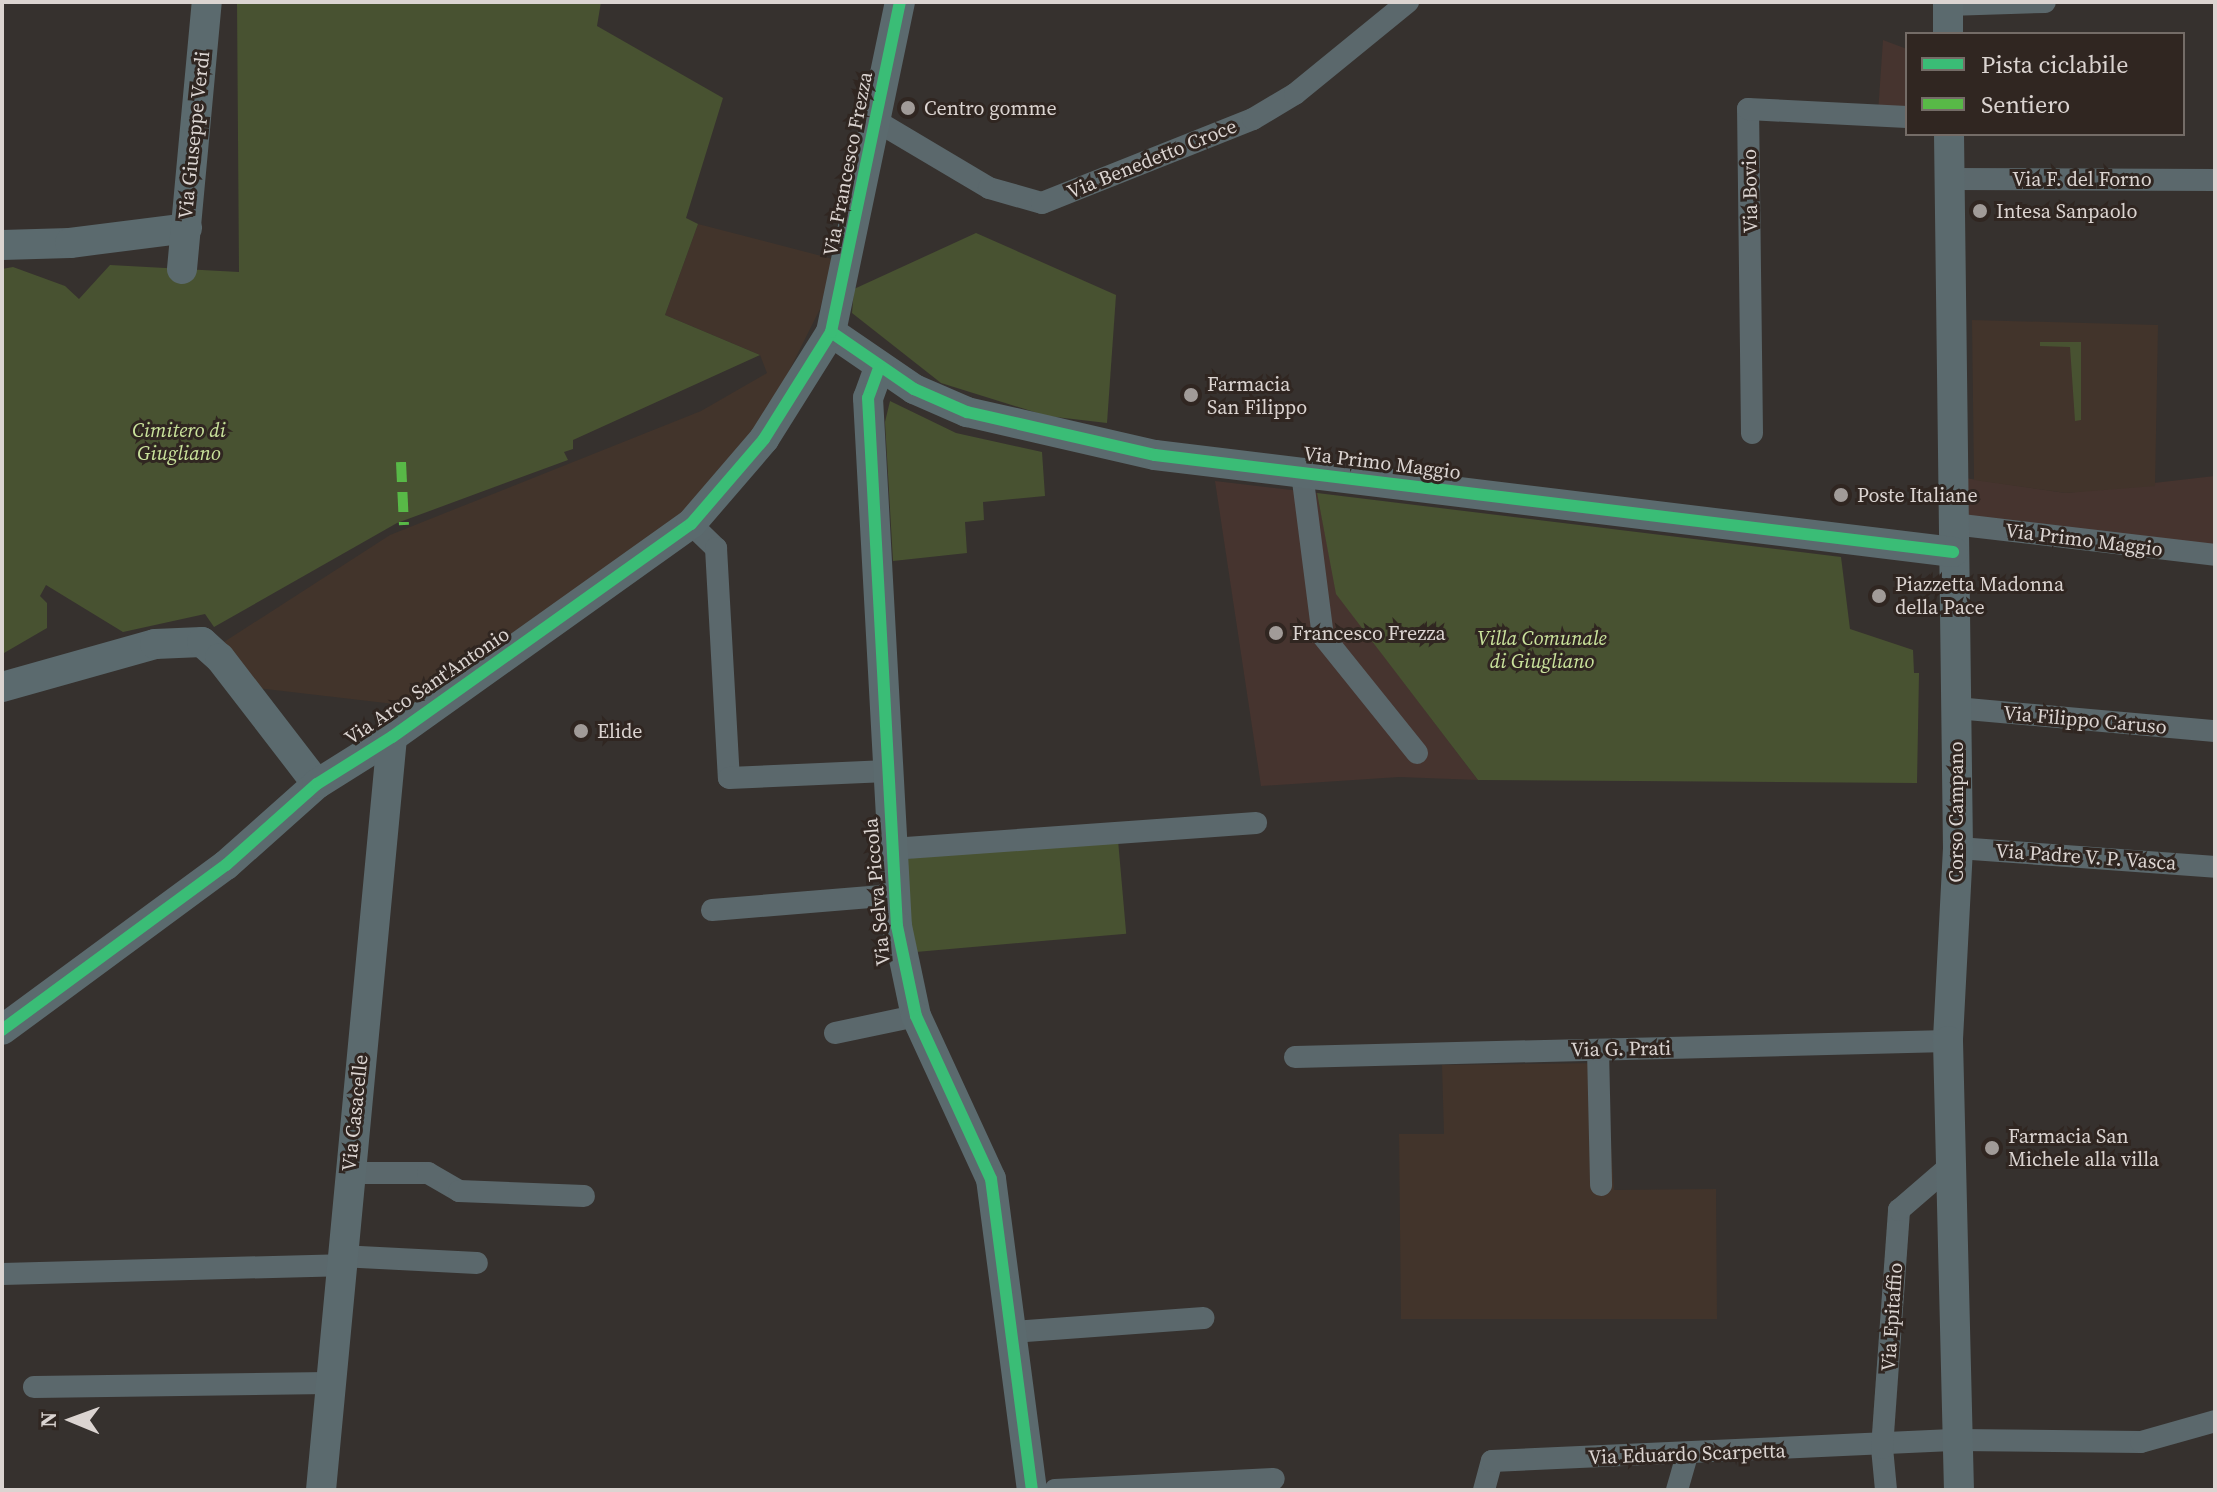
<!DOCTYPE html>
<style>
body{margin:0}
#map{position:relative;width:2217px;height:1492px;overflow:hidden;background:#36312e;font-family:"Source Serif 4",serif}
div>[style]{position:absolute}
.commercial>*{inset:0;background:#46342f}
.built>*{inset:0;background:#42342b}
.green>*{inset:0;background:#485231;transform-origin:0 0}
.street>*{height:22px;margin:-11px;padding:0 11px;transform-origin:11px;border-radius:11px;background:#5b686c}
.secondary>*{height:30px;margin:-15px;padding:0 15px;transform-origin:15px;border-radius:15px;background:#5b6a6e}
.quiet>*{height:10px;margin-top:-5px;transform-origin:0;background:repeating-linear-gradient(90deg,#58b947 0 20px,transparent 0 30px)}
.cycleway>*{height:12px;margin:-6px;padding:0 6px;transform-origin:6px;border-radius:6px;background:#3abd76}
.dots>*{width:22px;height:22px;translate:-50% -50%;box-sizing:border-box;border:4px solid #302621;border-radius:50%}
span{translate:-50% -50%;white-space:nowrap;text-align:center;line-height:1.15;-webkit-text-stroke:6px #302621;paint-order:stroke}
.poi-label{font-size:20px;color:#dbd4d1}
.left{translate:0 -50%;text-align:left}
.street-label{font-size:20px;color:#dbd4d1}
.park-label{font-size:20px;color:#cae39c;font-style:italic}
.frame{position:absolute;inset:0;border:4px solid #dbd4d1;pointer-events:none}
.legend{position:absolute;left:1905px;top:32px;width:280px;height:104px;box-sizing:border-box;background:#302621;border:2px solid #746c67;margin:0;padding:10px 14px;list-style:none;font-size:24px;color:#dbd4d1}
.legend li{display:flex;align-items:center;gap:16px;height:40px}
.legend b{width:40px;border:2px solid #746c67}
.north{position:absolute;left:32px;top:1380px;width:80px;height:80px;-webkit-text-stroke:6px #302621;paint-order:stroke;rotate:271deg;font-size:22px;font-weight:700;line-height:32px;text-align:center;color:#dbd4d1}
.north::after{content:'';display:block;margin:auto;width:28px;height:36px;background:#dbd4d1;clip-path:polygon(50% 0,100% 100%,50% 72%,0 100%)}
</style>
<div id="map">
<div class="commercial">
<i style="clip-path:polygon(1883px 40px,1907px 49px,1907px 114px,1878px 113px)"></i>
<i style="clip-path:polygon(2215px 476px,2215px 549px,1959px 518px,1958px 477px,2066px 493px)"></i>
<i style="clip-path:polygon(1215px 481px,1317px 493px,1337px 594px,1478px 780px,1399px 777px,1261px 786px)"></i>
</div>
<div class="built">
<i style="clip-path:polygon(698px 224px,833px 259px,820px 309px,768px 413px,669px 532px,420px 707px,257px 688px,224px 642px,390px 535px,701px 411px,767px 373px,760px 355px,665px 315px)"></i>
<i style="clip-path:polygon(1972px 320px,2158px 325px,2155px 486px,2066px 493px,1974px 480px)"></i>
<i style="clip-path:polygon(1606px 1063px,1614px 1190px,1716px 1189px,1717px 1319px,1401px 1319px,1399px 1134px,1444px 1134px,1442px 1065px)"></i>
</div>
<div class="green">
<i style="clip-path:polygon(237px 2px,601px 2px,597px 26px,723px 98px,686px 218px,698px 224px,665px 315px,760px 355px,573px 440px,573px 449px,564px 452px,568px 460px,397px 523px,214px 627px,205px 614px,123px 632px,46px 585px,40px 596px,47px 603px,47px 628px,4px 653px,4px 674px,2px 269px,13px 267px,65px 286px,79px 299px,110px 265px,239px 272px)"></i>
<i style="clip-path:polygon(976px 233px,1116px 295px,1107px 423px,1047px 416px,941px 383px,852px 313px,854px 289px)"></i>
<i style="clip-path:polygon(2040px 342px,2081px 342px,2081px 420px,2075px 421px,2070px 347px,2040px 346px)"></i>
<i style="clip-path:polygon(890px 401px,956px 433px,1042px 452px,1045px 496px,983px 502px,984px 520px,965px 522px,967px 553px,893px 561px,885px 422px)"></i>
<i style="clip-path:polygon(1317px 493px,1841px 557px,1850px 629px,1913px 650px,1914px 673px,1919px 673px,1917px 783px,1478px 780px,1336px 594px)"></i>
<i style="left:1118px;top:840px;width:94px;height:214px;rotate:85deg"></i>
</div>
<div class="street">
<i style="left:1948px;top:5px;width:97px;rotate:-1.8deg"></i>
<i style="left:878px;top:122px;width:129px;rotate:30.7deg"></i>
<i style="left:989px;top:188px;width:55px;rotate:15.8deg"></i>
<i style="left:1042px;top:203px;width:227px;rotate:-21.7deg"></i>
<i style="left:1253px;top:119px;width:49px;rotate:-30.8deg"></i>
<i style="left:1295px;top:94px;width:146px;rotate:-39.2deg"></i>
<i style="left:1949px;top:179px;width:266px;rotate:0.2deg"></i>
<i style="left:1752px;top:433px;width:324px;rotate:-90.7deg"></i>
<i style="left:1748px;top:109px;width:159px;rotate:2.9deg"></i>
<i style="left:1302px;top:473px;width:164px;rotate:82.7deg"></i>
<i style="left:1323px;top:636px;width:150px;rotate:51.2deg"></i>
<i style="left:691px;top:524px;width:35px;rotate:44deg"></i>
<i style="left:716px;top:548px;width:230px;rotate:86.8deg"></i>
<i style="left:729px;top:778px;width:158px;rotate:-2.5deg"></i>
<i style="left:1953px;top:524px;width:264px;rotate:6.7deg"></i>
<i style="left:1956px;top:708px;width:260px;rotate:5.1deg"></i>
<i style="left:1958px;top:848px;width:258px;rotate:4.2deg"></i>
<i style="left:892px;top:849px;width:365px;rotate:-4.1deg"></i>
<i style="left:712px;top:910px;width:183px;rotate:-4.7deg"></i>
<i style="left:835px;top:1033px;width:83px;rotate:-11.9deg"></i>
<i style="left:1598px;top:1050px;width:135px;rotate:88.7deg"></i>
<i style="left:1295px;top:1057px;width:653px;rotate:-1.4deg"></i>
<i style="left:349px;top:1173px;width:79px"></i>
<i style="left:428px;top:1173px;width:36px;rotate:30deg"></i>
<i style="left:459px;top:1191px;width:125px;rotate:2.3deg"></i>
<i style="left:340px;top:1256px;width:137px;rotate:2.9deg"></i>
<i style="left:2px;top:1274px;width:338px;rotate:-1.5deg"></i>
<i style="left:1013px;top:1332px;width:191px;rotate:-4.2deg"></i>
<i style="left:34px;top:1387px;width:294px;rotate:-0.8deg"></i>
<i style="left:1055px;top:1490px;width:219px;rotate:-2.9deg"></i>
<i style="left:1484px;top:1490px;width:30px;rotate:-75deg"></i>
<i style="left:1492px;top:1461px;width:466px;rotate:-2.6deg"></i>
<i style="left:1958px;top:1440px;width:183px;rotate:0.6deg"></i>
<i style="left:2141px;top:1442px;width:77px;rotate:-15.8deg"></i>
<i style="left:1677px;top:1490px;width:37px;rotate:-74deg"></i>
<i style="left:1886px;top:1490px;width:42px;rotate:-95.4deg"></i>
<i style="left:1882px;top:1448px;width:239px;rotate:-85.9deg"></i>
<i style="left:1899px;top:1210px;width:67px;rotate:-40.8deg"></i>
</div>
<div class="secondary">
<i style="left:1948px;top:2px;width:32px;rotate:90deg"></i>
<i style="left:1949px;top:134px;width:714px;rotate:89.28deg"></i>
<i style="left:1958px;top:848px;width:193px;rotate:93deg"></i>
<i style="left:1948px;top:1041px;width:449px;rotate:88.6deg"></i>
<i style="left:2px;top:245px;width:68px;rotate:-1.7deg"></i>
<i style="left:70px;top:243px;width:118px;rotate:-7.3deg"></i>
<i style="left:182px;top:269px;width:268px;rotate:-84.7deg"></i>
<i style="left:831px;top:332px;width:101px;rotate:34.5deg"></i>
<i style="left:914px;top:389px;width:58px;rotate:23.5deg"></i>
<i style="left:967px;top:412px;width:193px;rotate:12.9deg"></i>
<i style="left:1155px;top:455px;width:804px;rotate:6.93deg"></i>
<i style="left:879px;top:368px;width:32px;rotate:110deg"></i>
<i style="left:868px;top:398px;width:529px;rotate:86.86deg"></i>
<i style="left:897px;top:926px;width:92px;rotate:78.1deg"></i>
<i style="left:916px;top:1016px;width:179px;rotate:65.3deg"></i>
<i style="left:991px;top:1179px;width:314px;rotate:82.5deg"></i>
<i style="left:2px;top:687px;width:159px;rotate:-15.7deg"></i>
<i style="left:155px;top:644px;width:47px;rotate:-2.4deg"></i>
<i style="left:202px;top:642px;width:24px;rotate:42deg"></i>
<i style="left:220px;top:658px;width:159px;rotate:52.4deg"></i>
<i style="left:2px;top:1030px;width:278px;rotate:-36.4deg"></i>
<i style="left:226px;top:865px;width:122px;rotate:-41.7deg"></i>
<i style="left:317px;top:784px;width:89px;rotate:-32.1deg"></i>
<i style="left:392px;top:737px;width:367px;rotate:-35.5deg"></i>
<i style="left:691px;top:524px;width:112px;rotate:-49.3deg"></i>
<i style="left:764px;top:439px;width:126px;rotate:-57.9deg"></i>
<i style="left:831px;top:332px;width:337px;rotate:-78.2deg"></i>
<i style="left:321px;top:1490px;width:756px;rotate:-84.61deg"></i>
</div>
<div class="quiet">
<i style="left:401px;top:462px;width:63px;rotate:87.3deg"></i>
</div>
<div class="cycleway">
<i style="left:831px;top:332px;width:101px;rotate:34.5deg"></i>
<i style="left:914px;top:389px;width:58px;rotate:23.5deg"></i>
<i style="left:967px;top:412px;width:193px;rotate:12.9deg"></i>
<i style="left:1155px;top:455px;width:804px;rotate:6.93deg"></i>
<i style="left:879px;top:368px;width:32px;rotate:110deg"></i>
<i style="left:868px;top:398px;width:529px;rotate:86.86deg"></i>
<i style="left:897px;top:926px;width:92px;rotate:78.1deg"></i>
<i style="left:916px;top:1016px;width:179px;rotate:65.3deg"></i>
<i style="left:991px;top:1179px;width:314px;rotate:82.5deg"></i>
<i style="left:2px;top:1030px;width:278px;rotate:-36.4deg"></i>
<i style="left:226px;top:865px;width:122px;rotate:-41.7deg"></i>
<i style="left:317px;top:784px;width:89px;rotate:-32.1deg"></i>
<i style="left:392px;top:737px;width:367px;rotate:-35.5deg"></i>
<i style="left:691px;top:524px;width:112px;rotate:-49.3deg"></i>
<i style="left:764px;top:439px;width:126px;rotate:-57.9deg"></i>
<i style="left:831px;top:332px;width:337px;rotate:-78.2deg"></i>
</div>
<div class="dots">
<i style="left:908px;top:108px;background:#a19b98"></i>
<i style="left:1980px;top:211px;background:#a19b98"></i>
<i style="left:1191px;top:395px;background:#a19b98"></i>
<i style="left:1841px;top:495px;background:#a19b98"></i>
<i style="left:1879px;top:596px;background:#a19b98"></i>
<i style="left:1276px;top:633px;background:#a19b98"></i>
<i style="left:581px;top:731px;background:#a19b98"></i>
<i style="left:1992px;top:1148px;background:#a19b98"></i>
</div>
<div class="poi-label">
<span class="left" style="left:924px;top:108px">Centro gomme</span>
<span class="left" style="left:1996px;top:211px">Intesa Sanpaolo</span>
<span class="left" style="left:1207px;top:396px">Farmacia<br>San Filippo</span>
<span class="left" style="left:1857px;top:495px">Poste Italiane</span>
<span class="left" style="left:1895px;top:596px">Piazzetta Madonna<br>della Pace</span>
<span class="left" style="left:1292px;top:633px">Francesco Frezza</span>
<span class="left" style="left:597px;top:731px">Elide</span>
<span class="left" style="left:2008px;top:1148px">Farmacia San<br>Michele alla villa</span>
</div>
<div class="street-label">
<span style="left:194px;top:135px;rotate:-84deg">Via Giuseppe Verdi</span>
<span style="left:1152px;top:159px;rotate:-22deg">Via Benedetto Croce</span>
<span style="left:848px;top:164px;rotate:-79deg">Via Francesco Frezza</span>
<span style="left:2082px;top:179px">Via F. del Forno</span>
<span style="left:1750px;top:191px;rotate:-91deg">Via Bovio</span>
<span style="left:1382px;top:463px;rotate:7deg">Via Primo Maggio</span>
<span style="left:2084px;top:540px;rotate:7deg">Via Primo Maggio</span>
<span style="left:427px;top:686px;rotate:-34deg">Via Arco Sant'Antonio</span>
<span style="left:2085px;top:720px;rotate:5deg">Via Filippo Caruso</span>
<span style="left:1956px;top:812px;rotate:-90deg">Corso Campano</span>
<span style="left:2086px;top:857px;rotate:4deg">Via Padre V. P. Vasca</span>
<span style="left:877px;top:892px;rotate:-95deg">Via Selva Piccola</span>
<span style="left:1621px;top:1049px;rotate:-1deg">Via G. Prati</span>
<span style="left:355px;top:1113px;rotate:-84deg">Via Casacelle</span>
<span style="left:1892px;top:1317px;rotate:-86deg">Via Epitaffio</span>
<span style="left:1687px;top:1454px;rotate:-2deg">Via Eduardo Scarpetta</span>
</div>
<div class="park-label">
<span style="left:179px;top:442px">Cimitero di<br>Giugliano</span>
<span style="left:1542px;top:650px">Villa Comunale<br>di Giugliano</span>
</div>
<div class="frame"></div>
<ul class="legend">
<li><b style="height:10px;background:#3abd76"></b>Pista ciclabile</li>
<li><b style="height:10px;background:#58b947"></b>Sentiero</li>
</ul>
<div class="north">N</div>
</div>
